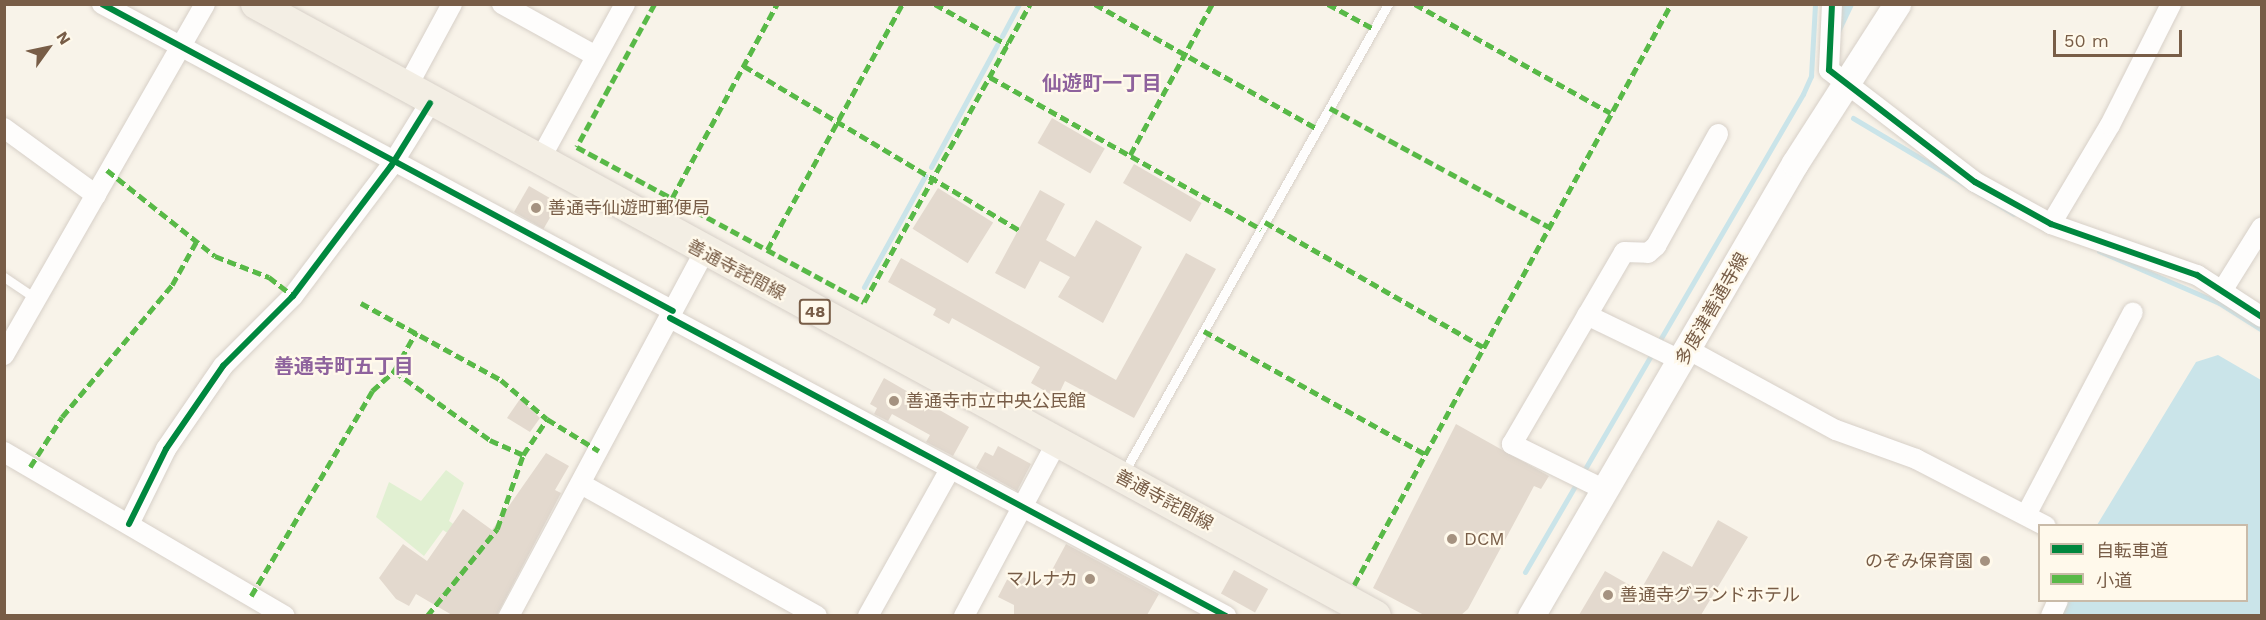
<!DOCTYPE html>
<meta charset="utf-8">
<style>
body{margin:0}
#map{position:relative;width:2266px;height:620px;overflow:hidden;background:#f8f3e9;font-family:"Work Sans","Noto Sans JP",sans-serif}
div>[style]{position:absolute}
.green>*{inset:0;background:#e1f0d2}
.water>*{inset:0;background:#cae4e9}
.stream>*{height:5px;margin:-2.5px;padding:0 2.5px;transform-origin:2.5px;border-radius:2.5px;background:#cae4e9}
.building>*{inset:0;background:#e3d9ce;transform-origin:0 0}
.roads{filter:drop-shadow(0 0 2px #d7d0c8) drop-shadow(0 0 2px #d7d0c8)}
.lane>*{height:9px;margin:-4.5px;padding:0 4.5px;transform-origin:4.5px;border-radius:4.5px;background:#fefdfc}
.street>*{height:20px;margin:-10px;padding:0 10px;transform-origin:10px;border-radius:10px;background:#fefdfc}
.secondary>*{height:27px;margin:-13.5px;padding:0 13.5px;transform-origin:13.5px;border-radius:13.5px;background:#fefdfc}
.primary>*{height:30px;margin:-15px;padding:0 15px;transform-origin:15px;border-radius:15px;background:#f3eee4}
.quiet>*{height:4.5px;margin-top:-2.25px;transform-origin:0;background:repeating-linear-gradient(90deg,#58b947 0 9px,transparent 0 13.5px)}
.cycleway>*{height:6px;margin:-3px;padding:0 3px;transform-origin:3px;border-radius:3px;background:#00873e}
.dots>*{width:16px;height:16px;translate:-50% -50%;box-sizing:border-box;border:3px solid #fff9eb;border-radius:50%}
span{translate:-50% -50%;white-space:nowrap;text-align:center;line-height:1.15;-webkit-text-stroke:4.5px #fff9eb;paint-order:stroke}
.shield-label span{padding:2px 4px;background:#fff9eb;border:2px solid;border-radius:4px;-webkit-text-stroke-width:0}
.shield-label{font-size:16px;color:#785d47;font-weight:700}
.poi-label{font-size:18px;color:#785d47}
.left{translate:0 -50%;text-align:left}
.right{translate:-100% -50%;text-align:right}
.street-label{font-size:18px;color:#785d47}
.neighbourhood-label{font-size:20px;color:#8e629d;font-weight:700}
.frame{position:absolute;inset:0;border:6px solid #785d47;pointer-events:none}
.legend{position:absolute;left:2038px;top:524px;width:210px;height:78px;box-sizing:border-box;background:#fff9eb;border:2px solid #c9bba9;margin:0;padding:8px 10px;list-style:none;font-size:18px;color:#785d47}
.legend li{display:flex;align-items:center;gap:12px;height:30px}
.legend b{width:30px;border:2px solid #c9bba9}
.north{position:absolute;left:18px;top:18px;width:60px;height:60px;-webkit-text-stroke:4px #fff9eb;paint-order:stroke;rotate:57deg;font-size:16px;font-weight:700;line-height:24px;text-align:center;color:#785d47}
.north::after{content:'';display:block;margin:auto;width:21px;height:27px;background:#785d47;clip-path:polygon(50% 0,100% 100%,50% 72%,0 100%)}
.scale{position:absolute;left:2053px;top:30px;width:129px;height:27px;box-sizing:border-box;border:3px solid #785d47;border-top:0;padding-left:8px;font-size:18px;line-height:21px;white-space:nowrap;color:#785d47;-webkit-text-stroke:4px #fff9eb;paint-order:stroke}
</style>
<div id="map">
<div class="green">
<i style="clip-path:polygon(446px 470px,464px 483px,449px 521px,480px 543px,462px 543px,443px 530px,424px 556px,376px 517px,389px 482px,421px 501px)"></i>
</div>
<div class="water">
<i style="clip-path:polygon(1842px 5px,1854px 5px,1835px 45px,1833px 33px)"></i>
<i style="clip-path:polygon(2218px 355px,2261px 380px,2261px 615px,2054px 616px,2061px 601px,2246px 600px,2246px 526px,2097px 525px,2196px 362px)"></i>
</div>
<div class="stream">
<i style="left:1002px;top:36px;width:36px;rotate:-62deg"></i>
<i style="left:1853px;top:118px;width:187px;rotate:30.8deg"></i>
<i style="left:931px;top:167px;width:139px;rotate:-61.6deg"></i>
<i style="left:2099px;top:251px;width:131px;rotate:23.4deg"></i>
<i style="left:2219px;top:303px;width:51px;rotate:32.1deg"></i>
<i style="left:864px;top:287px;width:127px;rotate:-61.2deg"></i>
<i style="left:1525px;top:572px;width:553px;rotate:-59.82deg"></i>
<i style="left:1803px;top:94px;width:20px;rotate:-66deg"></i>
<i style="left:1811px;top:76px;width:72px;rotate:-86.8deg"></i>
</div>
<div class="building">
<i style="left:1052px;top:118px;width:61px;height:29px;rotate:30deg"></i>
<i style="left:1134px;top:164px;width:78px;height:22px;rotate:30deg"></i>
<i style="left:529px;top:186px;width:34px;height:30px;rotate:30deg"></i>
<i style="left:938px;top:188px;width:65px;height:48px;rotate:32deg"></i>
<i style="clip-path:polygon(1040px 190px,1065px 204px,1046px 240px,1075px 257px,1096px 220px,1142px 247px,1103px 323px,1058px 297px,1070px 277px,1040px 261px,1025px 289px,995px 273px)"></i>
<i style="clip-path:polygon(1186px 253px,1216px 269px,1134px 418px,1065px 381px,1057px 398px,1031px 383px,1040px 367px,952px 318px,949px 324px,933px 315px,936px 309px,888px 282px,901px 258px,1116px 380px)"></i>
<i style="clip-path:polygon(884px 378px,969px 427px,953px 456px,926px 442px,930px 435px,892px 414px,888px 421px,874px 414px,877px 408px,870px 404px)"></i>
<i style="clip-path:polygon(520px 399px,540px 418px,530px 432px,507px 418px)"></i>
<i style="clip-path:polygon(1456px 424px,1549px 476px,1541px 489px,1534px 486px,1468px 609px,1461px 615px,1424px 615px,1373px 588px)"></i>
<i style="clip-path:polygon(998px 446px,1031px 464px,1017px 491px,976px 468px,985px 452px,993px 456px)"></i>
<i style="clip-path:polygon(546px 453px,569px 466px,555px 490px,561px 493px,497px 615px,452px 615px,416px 594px,409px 606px,396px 599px,379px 578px,403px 544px,427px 561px,463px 509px,492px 530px)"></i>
<i style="clip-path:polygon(1718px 520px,1748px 537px,1701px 615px,1579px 615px,1605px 571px,1640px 591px,1663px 551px,1692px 567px)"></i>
<i style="clip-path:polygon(1066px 544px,1159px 594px,1147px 615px,1014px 615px,1014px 605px,998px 597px,1010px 574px,1045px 583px)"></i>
<i style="left:1234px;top:570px;width:39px;height:27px;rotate:29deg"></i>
</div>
<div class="roads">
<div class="lane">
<i style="left:4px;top:277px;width:40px;rotate:34deg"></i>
<i style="left:1124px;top:472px;width:537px;rotate:-60.57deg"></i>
</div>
<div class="street">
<i style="left:102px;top:4px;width:648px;rotate:28.26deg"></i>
<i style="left:502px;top:4px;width:107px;rotate:29deg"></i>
<i style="left:1832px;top:4px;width:66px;rotate:92.6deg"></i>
<i style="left:1829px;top:70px;width:184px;rotate:37.5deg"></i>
<i style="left:1975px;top:182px;width:87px;rotate:28.9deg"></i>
<i style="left:2051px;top:224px;width:155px;rotate:19.3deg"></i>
<i style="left:2197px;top:275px;width:77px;rotate:32.9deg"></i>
<i style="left:406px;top:89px;width:97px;rotate:-61.6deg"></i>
<i style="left:4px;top:128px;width:114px;rotate:36.1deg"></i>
<i style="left:538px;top:163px;width:181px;rotate:-61.3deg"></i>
<i style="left:2051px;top:224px;width:115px;rotate:-59.2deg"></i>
<i style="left:2110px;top:125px;width:136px;rotate:-63.2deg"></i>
<i style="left:2222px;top:291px;width:75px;rotate:-58deg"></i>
<i style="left:1587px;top:315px;width:106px;rotate:25.8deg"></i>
<i style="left:670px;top:318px;width:631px;rotate:28.19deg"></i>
<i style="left:1689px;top:350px;width:167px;rotate:28.6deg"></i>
<i style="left:1836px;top:430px;width:85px;rotate:19.9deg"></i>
<i style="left:1916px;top:459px;width:146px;rotate:27.3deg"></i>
<i style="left:4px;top:355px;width:404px;rotate:-60.2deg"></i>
<i style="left:4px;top:452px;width:325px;rotate:30.3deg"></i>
<i style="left:581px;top:484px;width:270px;rotate:29.2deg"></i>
<i style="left:1605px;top:490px;width:104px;rotate:-153.7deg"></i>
<i style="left:1512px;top:444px;width:222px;rotate:-59.7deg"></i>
<i style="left:1624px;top:252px;width:24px;rotate:2deg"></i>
<i style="left:1648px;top:253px;width:11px;rotate:-41deg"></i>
<i style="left:1656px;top:246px;width:128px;rotate:-61deg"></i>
<i style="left:2026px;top:515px;width:229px;rotate:-62.2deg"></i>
<i style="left:129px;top:524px;width:84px;rotate:-63.7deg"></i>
<i style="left:166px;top:449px;width:101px;rotate:-55.5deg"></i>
<i style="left:223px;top:366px;width:99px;rotate:-45deg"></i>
<i style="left:293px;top:296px;width:163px;rotate:-53deg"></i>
<i style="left:391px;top:166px;width:74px;rotate:-58.2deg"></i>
<i style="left:509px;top:616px;width:412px;rotate:-61.8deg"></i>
<i style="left:868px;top:616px;width:168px;rotate:-60.8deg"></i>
<i style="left:964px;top:616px;width:197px;rotate:-61.9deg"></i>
<i style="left:2051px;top:616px;width:17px;rotate:-66deg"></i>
</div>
<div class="secondary">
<i style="left:1531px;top:616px;width:524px;rotate:-59.77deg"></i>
<i style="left:1795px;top:163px;width:189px;rotate:-57.3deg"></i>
</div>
<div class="primary">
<i style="left:256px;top:4px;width:1276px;rotate:28.65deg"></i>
</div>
</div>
<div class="quiet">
<i style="left:655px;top:4px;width:163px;rotate:118.6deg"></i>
<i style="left:577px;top:147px;width:326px;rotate:28.4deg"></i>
<i style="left:864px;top:302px;width:341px;rotate:-60.9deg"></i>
<i style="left:935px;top:4px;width:84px;rotate:29.3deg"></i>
<i style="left:1095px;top:4px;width:256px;rotate:29.3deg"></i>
<i style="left:1328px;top:4px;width:52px;rotate:28.5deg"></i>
<i style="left:1415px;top:4px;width:224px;rotate:29.1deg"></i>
<i style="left:744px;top:66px;width:320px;rotate:30.8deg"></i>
<i style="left:990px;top:77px;width:311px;rotate:29.3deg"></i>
<i style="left:1330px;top:108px;width:249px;rotate:28.5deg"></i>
<i style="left:1130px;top:155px;width:172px;rotate:-61.5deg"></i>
<i style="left:107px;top:170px;width:138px;rotate:38.5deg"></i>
<i style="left:215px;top:256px;width:58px;rotate:21.3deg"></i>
<i style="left:269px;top:277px;width:31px;rotate:38deg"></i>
<i style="left:672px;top:198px;width:221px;rotate:-61.6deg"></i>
<i style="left:1265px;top:222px;width:251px;rotate:29.8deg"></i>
<i style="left:767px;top:250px;width:281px;rotate:-61.2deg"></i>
<i style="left:361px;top:303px;width:160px;rotate:28.8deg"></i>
<i style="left:501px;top:380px;width:60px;rotate:40.3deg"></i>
<i style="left:547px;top:419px;width:61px;rotate:31.6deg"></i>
<i style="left:1204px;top:331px;width:253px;rotate:29.1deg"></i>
<i style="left:394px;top:371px;width:118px;rotate:35.7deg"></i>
<i style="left:490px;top:440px;width:36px;rotate:24deg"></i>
<i style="left:30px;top:467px;width:59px;rotate:-57.4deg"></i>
<i style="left:62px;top:417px;width:172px;rotate:-50.2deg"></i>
<i style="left:172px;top:285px;width:49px;rotate:-60.8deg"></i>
<i style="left:1354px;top:585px;width:662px;rotate:-61.38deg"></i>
<i style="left:251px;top:596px;width:238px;rotate:-59.4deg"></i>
<i style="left:372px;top:391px;width:30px;rotate:-42deg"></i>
<i style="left:394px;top:371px;width:45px;rotate:-60.6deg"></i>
<i style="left:427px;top:616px;width:112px;rotate:-51.2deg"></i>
<i style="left:497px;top:529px;width:78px;rotate:-70.6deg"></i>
<i style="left:523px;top:455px;width:43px;rotate:-56.3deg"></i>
</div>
<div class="cycleway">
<i style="left:102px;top:4px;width:648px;rotate:28.26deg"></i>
<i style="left:1832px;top:4px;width:66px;rotate:92.6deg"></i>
<i style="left:1829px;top:70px;width:184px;rotate:37.5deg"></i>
<i style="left:1975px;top:182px;width:87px;rotate:28.9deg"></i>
<i style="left:2051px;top:224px;width:155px;rotate:19.3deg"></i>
<i style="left:2197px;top:275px;width:77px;rotate:32.9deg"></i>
<i style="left:670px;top:318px;width:631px;rotate:28.19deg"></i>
<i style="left:129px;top:524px;width:84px;rotate:-63.7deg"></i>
<i style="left:166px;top:449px;width:101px;rotate:-55.5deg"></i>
<i style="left:223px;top:366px;width:99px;rotate:-45deg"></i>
<i style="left:293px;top:296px;width:163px;rotate:-53deg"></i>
<i style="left:391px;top:166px;width:74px;rotate:-58.2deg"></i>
</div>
<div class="dots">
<i style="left:536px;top:208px;background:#a59280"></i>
<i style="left:894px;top:401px;background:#a59280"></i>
<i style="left:1452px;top:539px;background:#a59280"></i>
<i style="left:1985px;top:561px;background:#a59280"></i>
<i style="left:1090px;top:579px;background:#a59280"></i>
<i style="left:1608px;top:595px;background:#a59280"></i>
</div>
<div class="shield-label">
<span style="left:815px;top:312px">48</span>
</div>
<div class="poi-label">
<span class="left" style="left:548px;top:208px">善通寺仙遊町郵便局</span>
<span class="left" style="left:906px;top:401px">善通寺市立中央公民館</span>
<span class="left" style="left:1464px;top:539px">DCM</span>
<span class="right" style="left:1973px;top:561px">のぞみ保育園</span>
<span class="right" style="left:1078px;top:579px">マルナカ</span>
<span class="left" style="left:1620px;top:595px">善通寺グランドホテル</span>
</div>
<div class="street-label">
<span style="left:736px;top:270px;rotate:28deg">善通寺詫間線</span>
<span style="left:1712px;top:309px;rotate:-60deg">多度津善通寺線</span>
<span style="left:1164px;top:500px;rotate:28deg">善通寺詫間線</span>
</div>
<div class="neighbourhood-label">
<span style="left:1102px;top:83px">仙遊町一丁目</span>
<span style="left:344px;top:366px">善通寺町五丁目</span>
</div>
<div class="frame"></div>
<ul class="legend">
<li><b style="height:8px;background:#00873e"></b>自転車道</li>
<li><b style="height:8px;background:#58b947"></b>小道</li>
</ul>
<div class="north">N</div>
<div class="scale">50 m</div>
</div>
